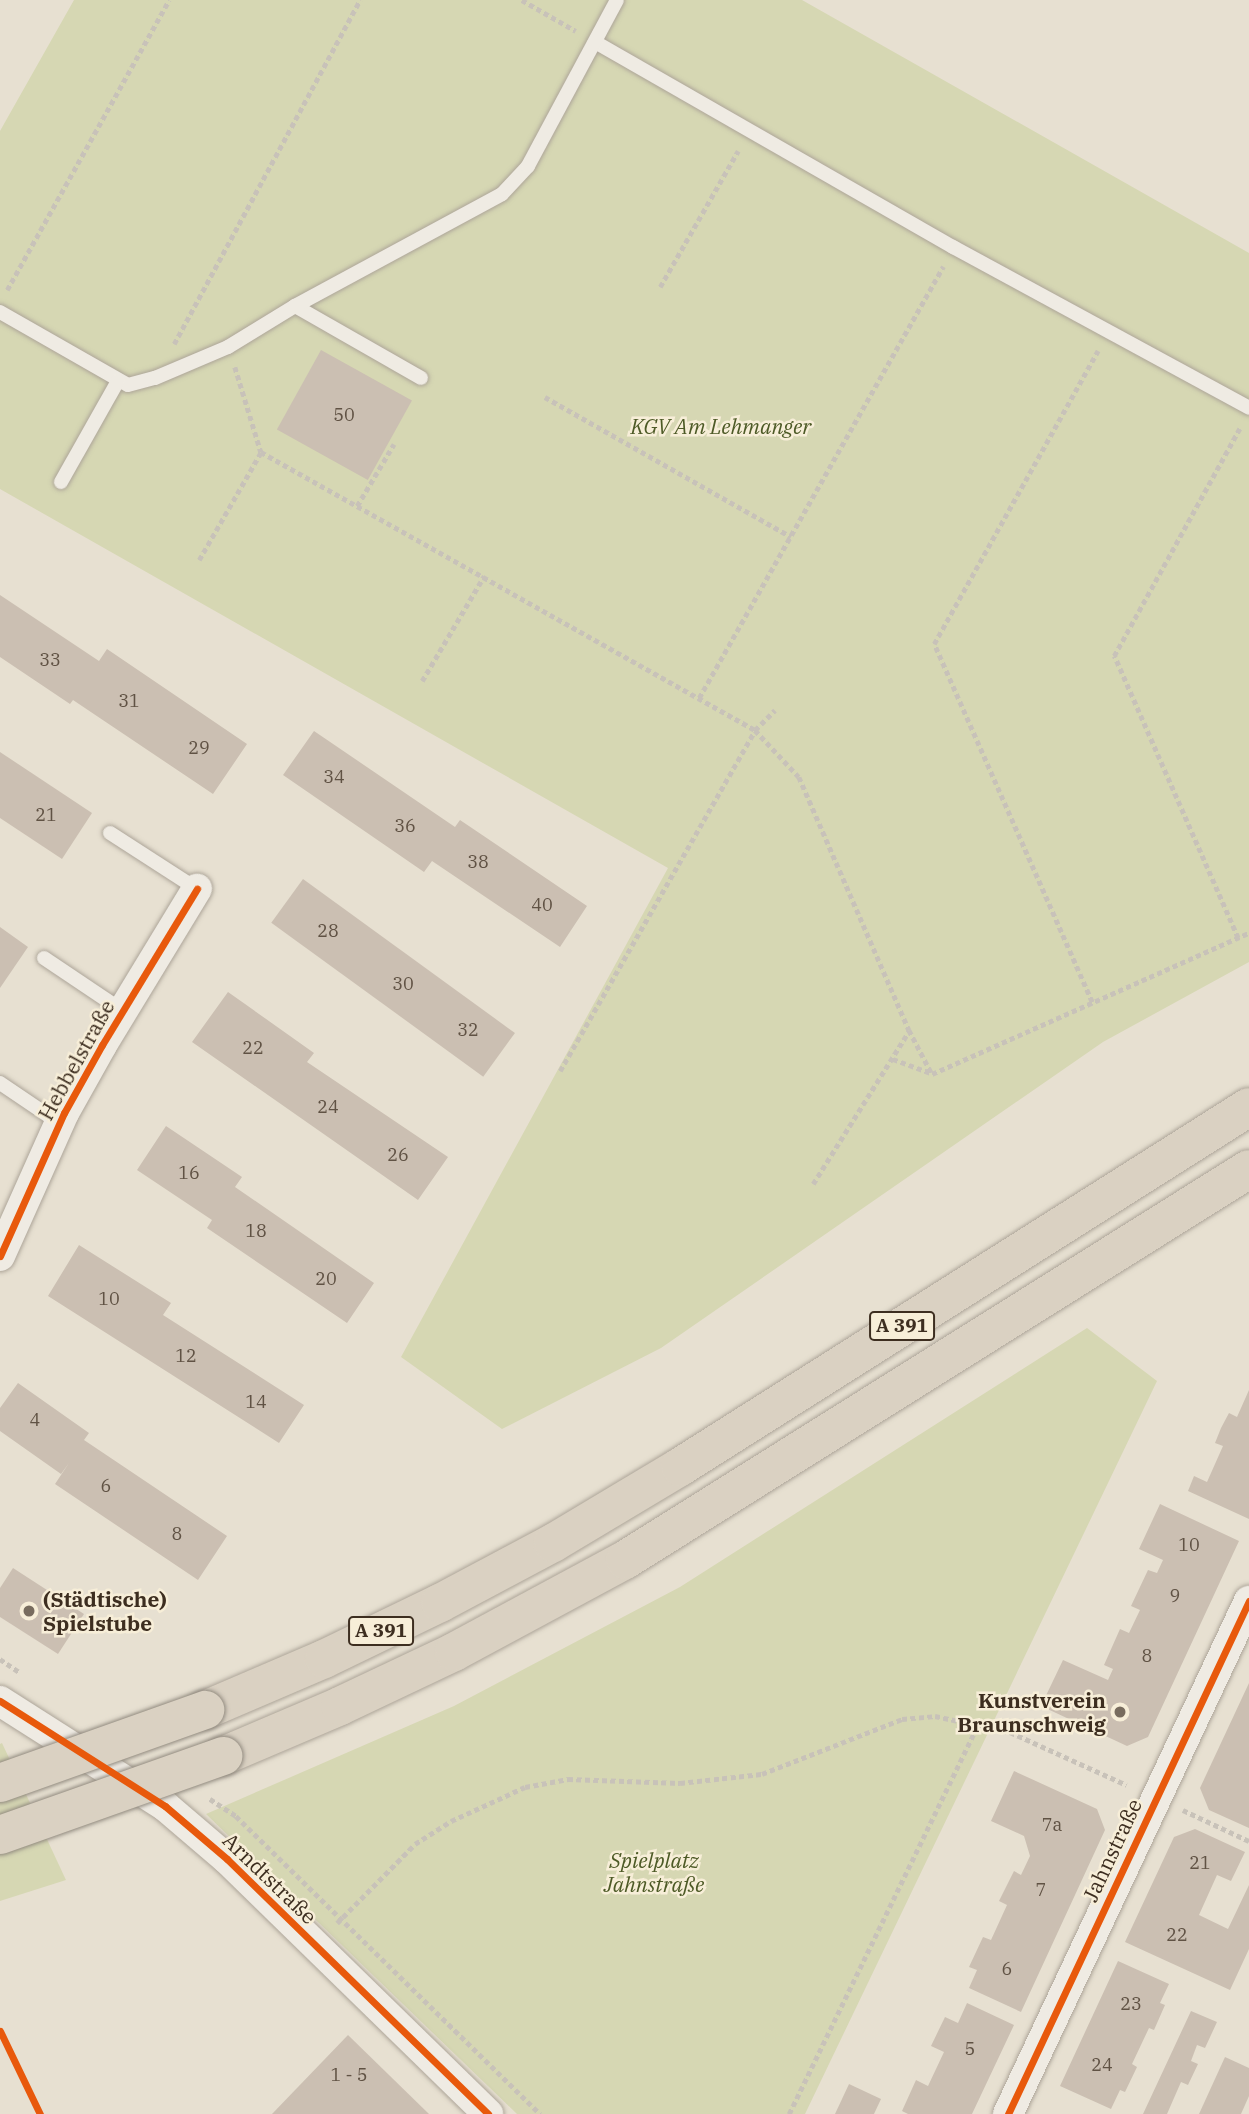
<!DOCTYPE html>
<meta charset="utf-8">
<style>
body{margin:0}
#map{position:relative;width:1249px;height:2114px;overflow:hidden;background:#e7e0d1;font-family:"IBM Plex Serif",serif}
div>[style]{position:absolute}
.green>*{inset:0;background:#d6d7b3}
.building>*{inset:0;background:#cbbfb2;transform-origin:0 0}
.path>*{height:4.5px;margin-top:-2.25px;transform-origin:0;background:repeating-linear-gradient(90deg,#c8c2b9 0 5px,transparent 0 8.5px)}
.roads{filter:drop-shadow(0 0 2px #ada599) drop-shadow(0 0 2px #ada599)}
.lane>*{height:14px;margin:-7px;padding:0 7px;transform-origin:7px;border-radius:7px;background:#efebe3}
.street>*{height:30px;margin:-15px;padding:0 15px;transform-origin:15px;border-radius:15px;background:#efebe3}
.highway>*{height:38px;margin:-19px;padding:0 19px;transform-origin:19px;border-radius:19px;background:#dad1c2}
.bridges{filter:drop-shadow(0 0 2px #928b80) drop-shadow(0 0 2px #928b80)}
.highway-bridge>*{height:38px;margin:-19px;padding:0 19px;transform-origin:19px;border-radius:19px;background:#dad1c2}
.cycleway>*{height:7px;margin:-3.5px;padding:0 3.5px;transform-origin:3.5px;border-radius:3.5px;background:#e8590c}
.dots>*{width:19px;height:19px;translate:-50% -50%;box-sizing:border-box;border:4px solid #f7eed8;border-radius:50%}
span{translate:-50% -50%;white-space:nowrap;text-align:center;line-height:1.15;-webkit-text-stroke:5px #f7eed8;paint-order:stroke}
.number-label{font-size:18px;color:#605244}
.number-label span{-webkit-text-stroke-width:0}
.shield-label span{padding:2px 5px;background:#f7eed8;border:2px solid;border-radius:5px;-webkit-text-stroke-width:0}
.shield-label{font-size:19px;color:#3d2e20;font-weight:700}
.park-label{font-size:21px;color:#4d5a26;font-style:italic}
.street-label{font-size:21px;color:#3d2e20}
.poi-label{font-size:21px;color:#3d2e20;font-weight:700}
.left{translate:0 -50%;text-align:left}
.right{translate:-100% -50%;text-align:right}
</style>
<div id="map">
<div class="green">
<i style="clip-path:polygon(74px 0,802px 0,1249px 253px,1249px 962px,1103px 1042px,661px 1348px,502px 1429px,401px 1357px,668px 868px,0 489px,0 131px)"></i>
<i style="clip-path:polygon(1087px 1328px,1157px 1381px,805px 2114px,517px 2114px,206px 1814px,454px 1706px,680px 1587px)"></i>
<i style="clip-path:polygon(2px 1743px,66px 1880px,0 1901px,0 1744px)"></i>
</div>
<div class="building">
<i style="left:321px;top:350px;width:104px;height:91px;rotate:29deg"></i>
<i style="clip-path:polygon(0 595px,99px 661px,107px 649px,247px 744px,213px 794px,73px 700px,70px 704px,0 657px)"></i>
<i style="clip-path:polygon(314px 731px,455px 827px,460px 820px,587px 906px,560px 947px,432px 861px,424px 872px,283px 775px)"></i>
<i style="clip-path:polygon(0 752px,92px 813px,62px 859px,0 818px)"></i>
<i style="left:303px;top:879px;width:262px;height:54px;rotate:36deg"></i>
<i style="clip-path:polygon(0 927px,28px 947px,0 988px)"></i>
<i style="clip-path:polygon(228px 992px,314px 1053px,307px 1062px,448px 1157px,418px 1200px,192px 1042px)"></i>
<i style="clip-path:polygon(166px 1126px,242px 1177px,235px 1187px,374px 1283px,347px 1323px,207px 1228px,212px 1220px,137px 1170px)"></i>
<i style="clip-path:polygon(79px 1245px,171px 1303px,163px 1315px,304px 1405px,279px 1443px,48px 1296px)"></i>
<i style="clip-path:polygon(18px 1383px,89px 1433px,84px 1440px,227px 1536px,198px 1580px,55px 1484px,69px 1463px,61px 1474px,0 1431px,0 1408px)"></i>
<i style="clip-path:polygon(1249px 1390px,1249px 1519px,1188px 1491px,1194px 1476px,1207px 1482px,1223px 1446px,1215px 1443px,1221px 1428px,1229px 1413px,1237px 1417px)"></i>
<i style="clip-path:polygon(1160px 1504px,1239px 1541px,1148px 1737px,1127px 1746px,1041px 1706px,1063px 1660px,1108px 1680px,1113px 1669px,1104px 1665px,1120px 1629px,1129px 1633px,1140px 1610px,1131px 1606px,1148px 1570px,1157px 1573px,1163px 1560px,1139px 1549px)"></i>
<i style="clip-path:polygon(13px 1568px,84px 1614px,58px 1654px,0 1617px,0 1588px)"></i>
<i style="clip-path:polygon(1249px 1683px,1249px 1828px,1209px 1810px,1200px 1788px)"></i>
<i style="clip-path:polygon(1014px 1771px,1097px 1809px,1105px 1830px,1021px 2012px,969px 1988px,977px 1970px,969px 1967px,983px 1937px,991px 1940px,1007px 1905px,999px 1901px,1014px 1871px,1021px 1875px,1030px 1856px,1024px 1836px,991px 1821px)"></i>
<i style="clip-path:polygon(1195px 1829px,1245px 1852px,1231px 1881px,1217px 1875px,1199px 1915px,1228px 1929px,1249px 1885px,1249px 1949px,1230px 1990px,1125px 1942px,1174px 1837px)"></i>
<i style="clip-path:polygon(1118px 1961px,1169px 1984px,1160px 2003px,1165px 2005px,1154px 2030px,1149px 2028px,1132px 2064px,1137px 2067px,1125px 2092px,1120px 2090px,1111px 2109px,1060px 2086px)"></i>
<i style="clip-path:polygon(967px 2003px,1014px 2025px,972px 2114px,908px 2114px,902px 2111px,916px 2080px,928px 2086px,944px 2052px,931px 2046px,945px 2017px,958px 2023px)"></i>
<i style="clip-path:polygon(1191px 2011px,1217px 2022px,1205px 2048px,1197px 2045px,1191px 2061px,1198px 2064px,1188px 2085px,1181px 2082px,1167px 2114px,1143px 2114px)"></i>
<i style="clip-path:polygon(348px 2035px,429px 2114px,272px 2114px)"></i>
<i style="clip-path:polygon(1225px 2057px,1249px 2068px,1249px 2096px,1241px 2114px,1199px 2114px)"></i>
<i style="clip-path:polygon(849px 2084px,881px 2099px,874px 2114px,835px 2114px)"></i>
</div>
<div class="path">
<i style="left:522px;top:0;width:62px;rotate:29.9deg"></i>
<i style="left:660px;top:287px;width:157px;rotate:-60.2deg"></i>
<i style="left:7px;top:290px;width:332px;rotate:-60.8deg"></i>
<i style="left:174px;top:344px;width:391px;rotate:-61.6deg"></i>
<i style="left:235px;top:367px;width:89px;rotate:73deg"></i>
<i style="left:261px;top:452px;width:567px;rotate:29.37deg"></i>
<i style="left:755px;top:730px;width:64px;rotate:46.9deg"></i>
<i style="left:799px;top:777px;width:276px;rotate:66.5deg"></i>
<i style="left:909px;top:1030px;width:50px;rotate:62.4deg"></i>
<i style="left:932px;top:1074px;width:347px;rotate:-24deg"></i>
<i style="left:545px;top:397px;width:283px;rotate:29.6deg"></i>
<i style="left:357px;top:506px;width:72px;rotate:-59.2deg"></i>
<i style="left:199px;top:560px;width:125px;rotate:-60.1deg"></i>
<i style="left:422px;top:681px;width:122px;rotate:-59.4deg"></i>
<i style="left:699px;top:698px;width:496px;rotate:-60.5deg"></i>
<i style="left:1238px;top:938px;width:308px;rotate:-113.7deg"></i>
<i style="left:1114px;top:656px;width:260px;rotate:-61.1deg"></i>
<i style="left:1092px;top:1002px;width:391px;rotate:-113.8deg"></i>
<i style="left:934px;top:644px;width:336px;rotate:-60.8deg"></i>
<i style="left:893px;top:1059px;width:40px;rotate:20.2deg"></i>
<i style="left:560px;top:1071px;width:393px;rotate:-60.2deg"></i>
<i style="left:755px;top:730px;width:28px;rotate:-45deg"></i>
<i style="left:813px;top:1184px;width:181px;rotate:-57.9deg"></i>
<i style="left:0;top:1659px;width:23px;rotate:34deg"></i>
<i style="left:210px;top:1799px;width:31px;rotate:33deg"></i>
<i style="left:236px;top:1816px;width:426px;rotate:44.4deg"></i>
<i style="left:1183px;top:1810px;width:73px;rotate:25.2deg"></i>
<i style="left:337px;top:1923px;width:111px;rotate:-45.4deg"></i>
<i style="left:415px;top:1844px;width:43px;rotate:-32.6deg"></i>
<i style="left:451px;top:1821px;width:81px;rotate:-24.7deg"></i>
<i style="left:525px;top:1787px;width:44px;rotate:-10.5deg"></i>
<i style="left:568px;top:1779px;width:112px;rotate:2deg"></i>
<i style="left:680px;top:1783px;width:82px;rotate:-6.3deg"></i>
<i style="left:762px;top:1774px;width:150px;rotate:-21.4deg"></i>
<i style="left:902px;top:1719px;width:33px;rotate:-5deg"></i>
<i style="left:935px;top:1716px;width:77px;rotate:12deg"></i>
<i style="left:1010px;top:1732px;width:128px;rotate:24.4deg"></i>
<i style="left:789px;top:2114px;width:432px;rotate:-64.1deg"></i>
</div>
<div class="roads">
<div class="lane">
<i style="left:595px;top:42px;width:413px;rotate:29.8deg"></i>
<i style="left:953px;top:247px;width:337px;rotate:28.5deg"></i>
<i style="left:295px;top:306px;width:145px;rotate:29.7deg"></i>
<i style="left:0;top:312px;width:147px;rotate:29.7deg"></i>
<i style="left:128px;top:385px;width:28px;rotate:-15deg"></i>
<i style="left:155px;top:378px;width:79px;rotate:-23deg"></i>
<i style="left:228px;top:347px;width:79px;rotate:-31.5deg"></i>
<i style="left:295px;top:306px;width:235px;rotate:-28.4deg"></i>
<i style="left:502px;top:194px;width:38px;rotate:-47deg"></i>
<i style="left:528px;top:166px;width:188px;rotate:-61.8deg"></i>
<i style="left:61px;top:482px;width:116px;rotate:-60.6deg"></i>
<i style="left:110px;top:833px;width:103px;rotate:32.8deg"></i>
<i style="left:44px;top:958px;width:95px;rotate:33.9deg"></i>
<i style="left:0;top:1083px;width:71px;rotate:34.1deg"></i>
</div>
<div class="street">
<i style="left:0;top:1256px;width:157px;rotate:-65.9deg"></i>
<i style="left:64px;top:1113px;width:78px;rotate:-60.8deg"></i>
<i style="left:102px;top:1045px;width:183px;rotate:-58.7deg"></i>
<i style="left:0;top:1701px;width:196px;rotate:32.5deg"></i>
<i style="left:165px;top:1806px;width:82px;rotate:40.5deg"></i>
<i style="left:227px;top:1859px;width:365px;rotate:44.3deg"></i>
<i style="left:1008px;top:2114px;width:567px;rotate:-64.84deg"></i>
</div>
<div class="highway">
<i style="left:205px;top:1710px;width:129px;rotate:-23.2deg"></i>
<i style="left:324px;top:1659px;width:129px;rotate:-25.8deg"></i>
<i style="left:440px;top:1603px;width:128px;rotate:-28deg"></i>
<i style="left:553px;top:1543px;width:148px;rotate:-30.9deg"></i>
<i style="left:680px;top:1467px;width:673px;rotate:-32.32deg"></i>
<i style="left:223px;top:1756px;width:127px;rotate:-23.1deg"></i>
<i style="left:340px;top:1706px;width:126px;rotate:-25.3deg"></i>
<i style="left:454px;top:1652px;width:194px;rotate:-28.3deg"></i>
<i style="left:625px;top:1560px;width:736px;rotate:-32.07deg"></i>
</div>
</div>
<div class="bridges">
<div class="highway-bridge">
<i style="left:0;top:1783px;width:218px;rotate:-19.6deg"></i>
<i style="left:0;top:1835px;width:237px;rotate:-19.5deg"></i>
</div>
</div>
<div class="cycleway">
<i style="left:0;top:1256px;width:157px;rotate:-65.9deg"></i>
<i style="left:64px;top:1113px;width:78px;rotate:-60.8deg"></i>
<i style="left:102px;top:1045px;width:183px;rotate:-58.7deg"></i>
<i style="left:0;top:1701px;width:196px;rotate:32.5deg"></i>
<i style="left:165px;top:1806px;width:82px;rotate:40.5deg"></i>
<i style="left:227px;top:1859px;width:365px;rotate:44.3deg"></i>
<i style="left:0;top:2031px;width:92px;rotate:64.3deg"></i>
<i style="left:1008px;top:2114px;width:567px;rotate:-64.84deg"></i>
</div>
<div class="dots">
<i style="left:29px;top:1611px;background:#786c5e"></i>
<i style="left:1120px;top:1712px;background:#786c5e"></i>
</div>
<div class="number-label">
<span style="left:344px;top:415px">50</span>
<span style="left:50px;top:660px">33</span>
<span style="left:129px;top:701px">31</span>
<span style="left:199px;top:748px">29</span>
<span style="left:334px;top:777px">34</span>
<span style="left:46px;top:815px">21</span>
<span style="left:405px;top:826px">36</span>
<span style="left:478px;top:862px">38</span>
<span style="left:542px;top:905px">40</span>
<span style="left:328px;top:931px">28</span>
<span style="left:403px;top:984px">30</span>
<span style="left:468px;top:1030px">32</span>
<span style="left:253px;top:1048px">22</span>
<span style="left:328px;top:1107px">24</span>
<span style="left:398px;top:1155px">26</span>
<span style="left:189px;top:1173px">16</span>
<span style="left:256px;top:1231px">18</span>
<span style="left:326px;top:1279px">20</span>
<span style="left:109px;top:1299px">10</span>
<span style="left:186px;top:1356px">12</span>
<span style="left:256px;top:1402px">14</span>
<span style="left:35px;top:1420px">4</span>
<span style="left:106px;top:1486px">6</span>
<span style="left:177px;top:1534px">8</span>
<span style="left:1189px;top:1545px">10</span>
<span style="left:1175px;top:1596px">9</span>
<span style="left:1147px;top:1656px">8</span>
<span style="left:1052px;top:1825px">7a</span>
<span style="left:1200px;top:1863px">21</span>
<span style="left:1041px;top:1890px">7</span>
<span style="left:1177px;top:1935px">22</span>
<span style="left:1007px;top:1969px">6</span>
<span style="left:1131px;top:2004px">23</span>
<span style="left:970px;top:2049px">5</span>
<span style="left:1102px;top:2065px">24</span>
<span style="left:349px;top:2075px">1 - 5</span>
</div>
<div class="shield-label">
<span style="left:902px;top:1326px">A 391</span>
<span style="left:381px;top:1631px">A 391</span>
</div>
<div class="park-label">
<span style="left:721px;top:426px">KGV Am Lehmanger</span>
<span style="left:654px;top:1872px">Spielplatz<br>Jahnstraße</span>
</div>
<div class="street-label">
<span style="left:76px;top:1060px;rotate:-61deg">Hebbelstraße</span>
<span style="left:1112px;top:1850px;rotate:-65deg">Jahnstraße</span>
<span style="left:270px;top:1878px;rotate:44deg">Arndtstraße</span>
</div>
<div class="poi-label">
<span class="left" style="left:43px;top:1611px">(Städtische)<br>Spielstube</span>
<span class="right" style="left:1106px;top:1712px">Kunstverein<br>Braunschweig</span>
</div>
</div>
